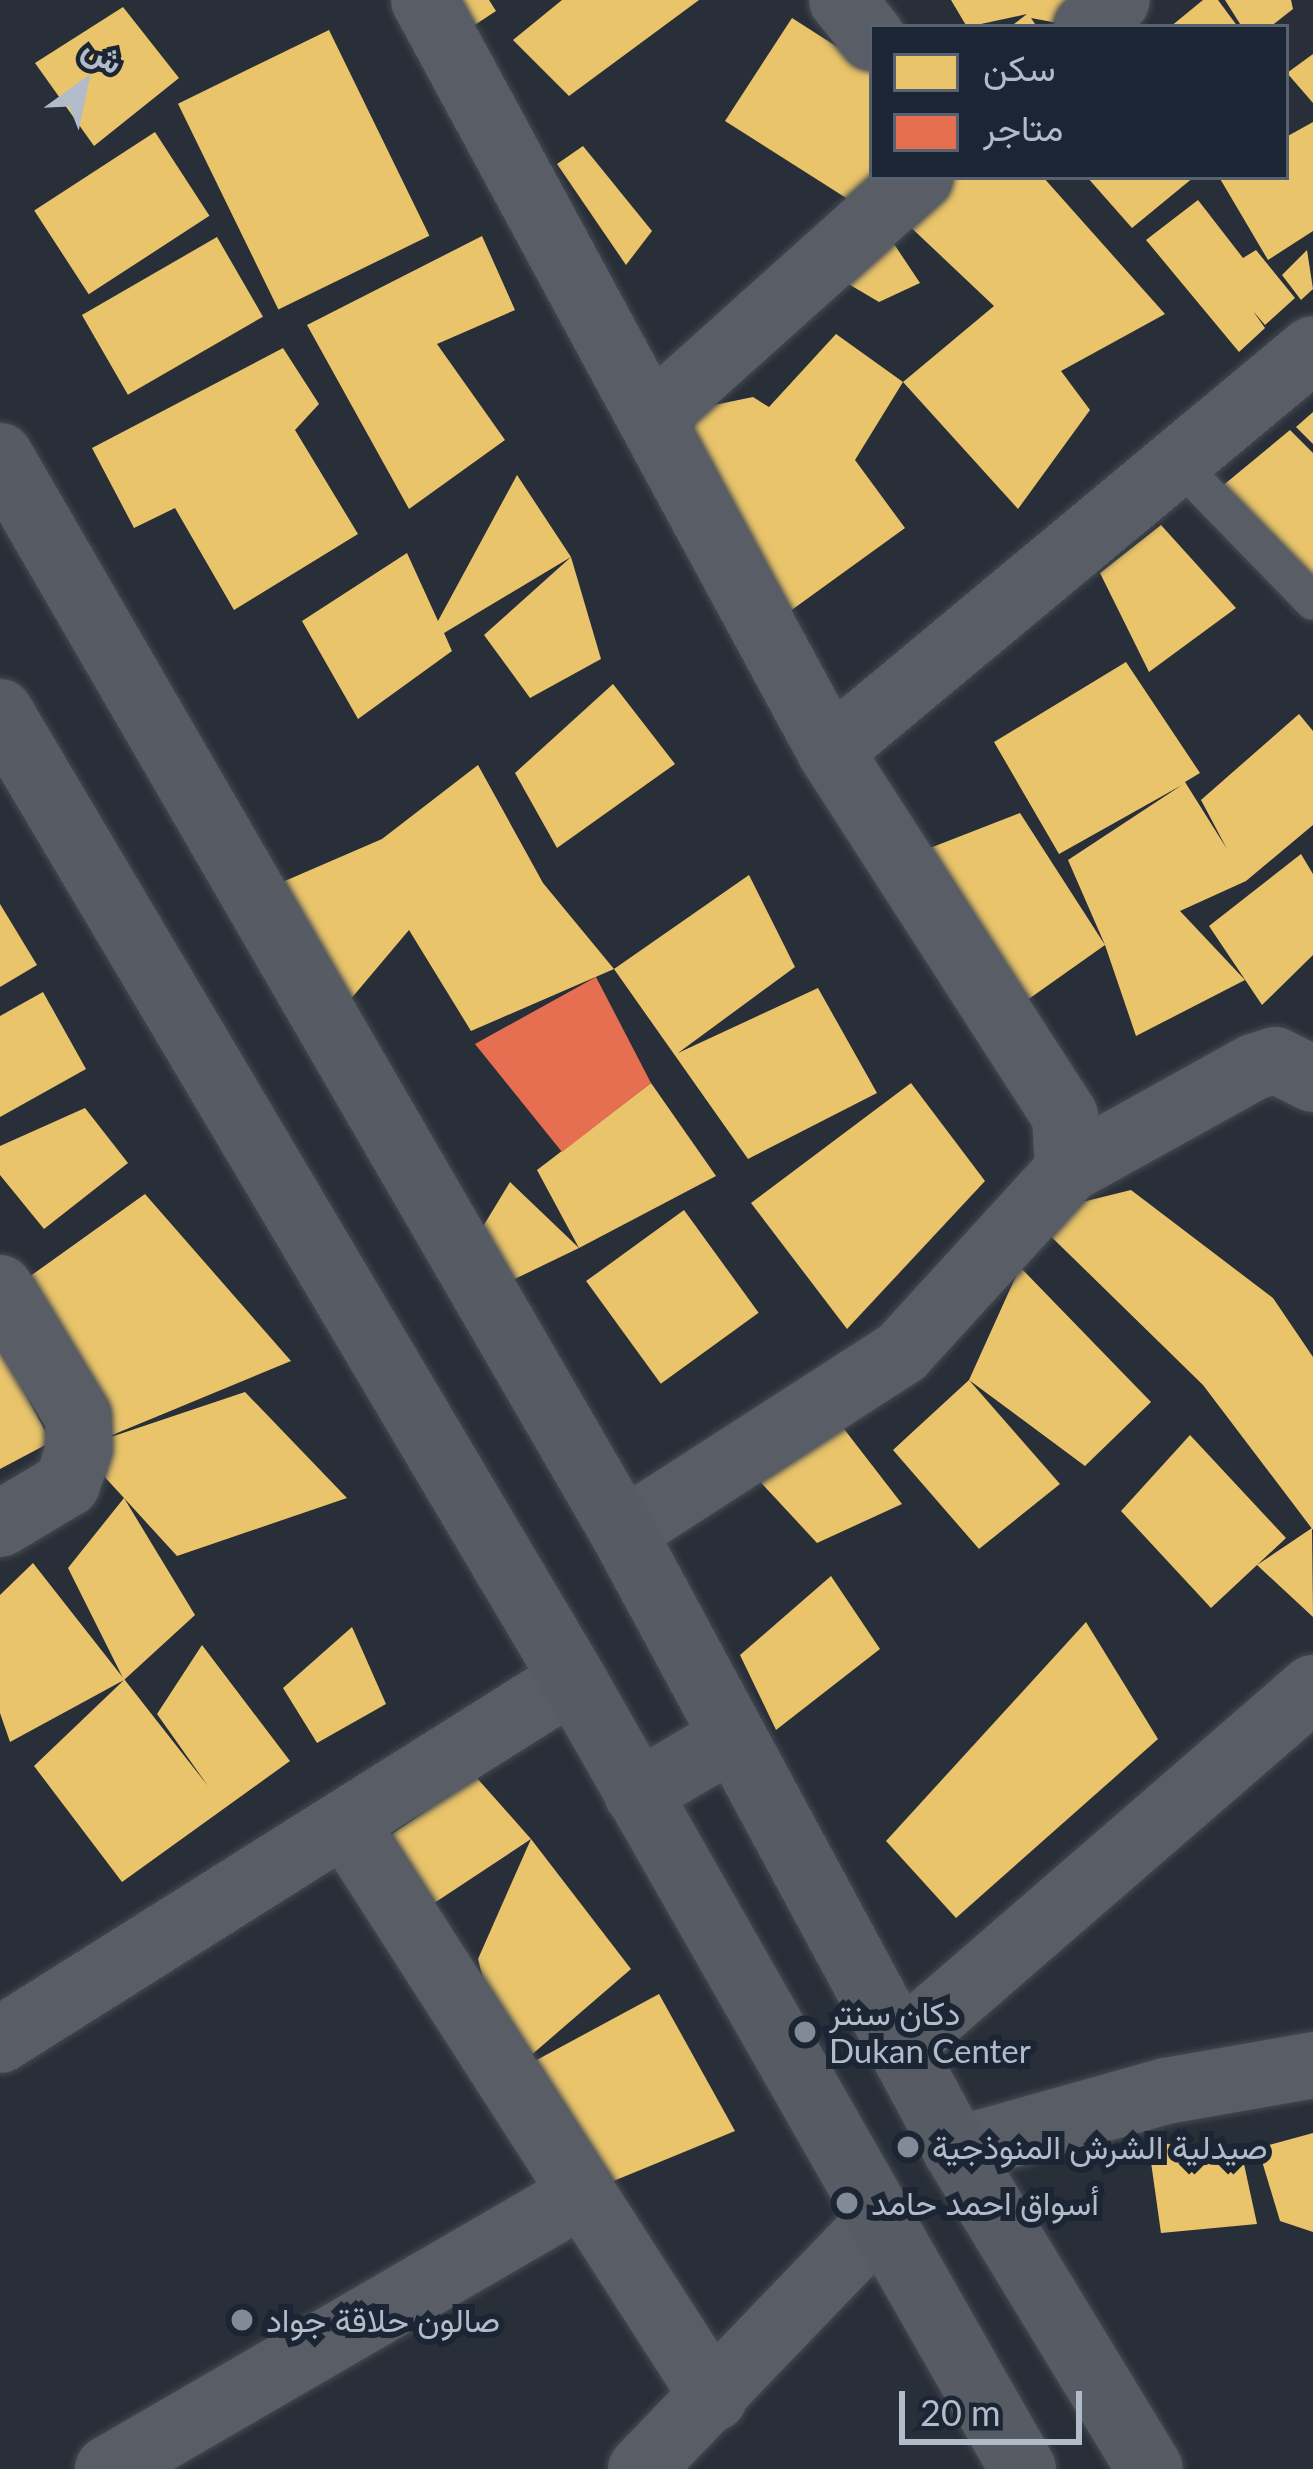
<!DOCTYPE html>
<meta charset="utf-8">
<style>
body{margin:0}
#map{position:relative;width:1313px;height:2469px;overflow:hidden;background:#292f38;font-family:Lato,Vazirmatn,sans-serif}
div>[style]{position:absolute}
.homes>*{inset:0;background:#e9c46a;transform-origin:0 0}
.shops>*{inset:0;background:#e76f51}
.roads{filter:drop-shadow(0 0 3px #454a51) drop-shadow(0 0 3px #454a51)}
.lane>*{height:36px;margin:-18px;padding:0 18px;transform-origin:18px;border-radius:18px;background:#595e66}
.street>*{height:66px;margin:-33px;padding:0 33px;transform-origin:33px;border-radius:33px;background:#595e66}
.secondary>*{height:66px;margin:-33px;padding:0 33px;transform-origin:33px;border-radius:33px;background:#575c64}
.dots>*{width:33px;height:33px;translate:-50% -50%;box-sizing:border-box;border:6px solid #1c2533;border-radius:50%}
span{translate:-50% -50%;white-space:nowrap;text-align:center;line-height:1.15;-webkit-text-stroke:12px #1c2533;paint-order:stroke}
.poi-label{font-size:33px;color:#b2bbc9}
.left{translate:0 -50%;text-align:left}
.legend{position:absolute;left:869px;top:24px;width:420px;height:156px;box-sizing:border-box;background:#1c2533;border:3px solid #58616f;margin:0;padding:15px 21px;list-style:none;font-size:36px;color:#b2bbc9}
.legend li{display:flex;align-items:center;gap:24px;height:60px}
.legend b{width:60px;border:3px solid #58616f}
.north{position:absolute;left:24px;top:24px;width:120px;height:120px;-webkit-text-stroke:9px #1c2533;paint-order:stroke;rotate:33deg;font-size:33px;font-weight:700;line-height:48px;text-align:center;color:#b2bbc9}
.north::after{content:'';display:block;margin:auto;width:42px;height:54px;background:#b2bbc9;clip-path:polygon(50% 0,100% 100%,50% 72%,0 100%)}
.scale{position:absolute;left:899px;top:2391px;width:183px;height:54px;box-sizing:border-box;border:6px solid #b2bbc9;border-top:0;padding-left:15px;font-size:36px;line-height:42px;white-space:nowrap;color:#b2bbc9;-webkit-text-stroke:9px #1c2533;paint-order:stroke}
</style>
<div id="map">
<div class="homes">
<i style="clip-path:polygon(446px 0,489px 0,496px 11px,464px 32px)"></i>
<i style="clip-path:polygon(562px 0,699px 0,569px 96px,513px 40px)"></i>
<i style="clip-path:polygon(951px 0,1092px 0,1079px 27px,1031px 18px,1037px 27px,1010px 27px,1027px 14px,967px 27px)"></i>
<i style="clip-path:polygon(1203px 0,1218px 0,1238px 27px,1170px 27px)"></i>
<i style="clip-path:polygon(1225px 0,1291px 0,1293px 9px,1270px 27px,1242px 27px)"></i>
<i style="clip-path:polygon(123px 7px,179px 78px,94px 146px,35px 63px)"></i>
<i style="clip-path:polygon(792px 18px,872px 69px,876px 217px,725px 121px)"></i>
<i style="left:329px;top:30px;width:229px;height:168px;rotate:64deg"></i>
<i style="clip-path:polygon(1313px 54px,1313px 103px,1287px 73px)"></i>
<i style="clip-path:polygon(1313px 122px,1313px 231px,1268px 260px,1219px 177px,1286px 177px,1286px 137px)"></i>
<i style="left:155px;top:132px;width:100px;height:144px;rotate:57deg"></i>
<i style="clip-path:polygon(583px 146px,652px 231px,626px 265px,557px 164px)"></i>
<i style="clip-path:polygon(938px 177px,1043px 177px,1165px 314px,1061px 371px,1090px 410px,1018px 509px,903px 382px,994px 306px,902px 219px)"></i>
<i style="clip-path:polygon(1087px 177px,1194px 177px,1132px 228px)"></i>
<i style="clip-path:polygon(1198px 200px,1243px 258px,1256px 250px,1295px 298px,1265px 325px,1253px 311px,1265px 328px,1239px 352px,1146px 240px)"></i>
<i style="clip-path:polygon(876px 217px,920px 283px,879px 302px,840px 279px)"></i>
<i style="clip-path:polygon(482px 236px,515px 310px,437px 344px,505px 440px,409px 509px,307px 325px)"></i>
<i style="left:217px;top:237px;width:92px;height:156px;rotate:60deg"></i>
<i style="clip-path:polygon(1307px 250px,1313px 289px,1301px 300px,1282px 275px)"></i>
<i style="clip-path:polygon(836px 334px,903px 382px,855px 460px,905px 528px,764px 630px,651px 418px,753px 397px,769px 407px)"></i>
<i style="clip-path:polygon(283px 348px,319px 404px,295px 430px,358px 534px,234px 610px,175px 508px,134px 528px,92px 448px)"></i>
<i style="clip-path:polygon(1313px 412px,1313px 444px,1296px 427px)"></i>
<i style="clip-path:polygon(1290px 430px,1313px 453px,1313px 593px,1215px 492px)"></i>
<i style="clip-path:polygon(517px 475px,571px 557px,444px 633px,452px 651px,358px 719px,302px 621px,407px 553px,438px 621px)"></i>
<i style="clip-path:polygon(1161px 525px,1236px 608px,1149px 672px,1100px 573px)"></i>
<i style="clip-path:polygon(571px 557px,601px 659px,530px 698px,484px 635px)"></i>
<i style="clip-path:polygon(1126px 662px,1200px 773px,1185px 782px,1227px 849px,1201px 800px,1299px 714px,1313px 731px,1313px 825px,1246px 881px,1180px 911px,1245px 980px,1136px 1036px,1105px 945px,1002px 1018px,912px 855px,1020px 813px,1105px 945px,1068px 860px,1182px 785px,1059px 854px,994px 742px)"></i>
<i style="clip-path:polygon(613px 684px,675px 764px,557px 848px,515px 773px)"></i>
<i style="clip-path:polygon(478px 765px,543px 883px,614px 969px,749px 875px,795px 967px,678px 1053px,818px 988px,877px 1093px,748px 1159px,614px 969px,471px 1031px,409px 930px,339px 1013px,264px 890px,382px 839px)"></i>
<i style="clip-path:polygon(1301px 854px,1313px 874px,1313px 955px,1262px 1005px,1209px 926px)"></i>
<i style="clip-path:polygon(0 904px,37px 965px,0 987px)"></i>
<i style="clip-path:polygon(43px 992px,86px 1069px,0 1117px,0 1016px)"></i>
<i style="clip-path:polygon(651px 1083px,716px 1176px,579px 1248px,537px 1170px)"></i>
<i style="clip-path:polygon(911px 1083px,985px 1181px,847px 1329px,751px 1203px)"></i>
<i style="clip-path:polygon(85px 1108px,128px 1163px,44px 1229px,0 1175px,0 1146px)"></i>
<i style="clip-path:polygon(510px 1182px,579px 1248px,494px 1289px,479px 1233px)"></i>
<i style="clip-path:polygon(1131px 1190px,1273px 1298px,1313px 1357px,1313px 1530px,1203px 1385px,1029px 1215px)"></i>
<i style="clip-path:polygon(145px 1194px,291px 1361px,93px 1443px,245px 1392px,347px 1498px,177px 1556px,124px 1498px,195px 1615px,124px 1680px,68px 1568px,124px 1498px,78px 1448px,22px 1282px)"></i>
<i style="left:684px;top:1210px;width:127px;height:121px;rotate:54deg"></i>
<i style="clip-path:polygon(1020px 1267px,1151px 1402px,1085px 1466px,969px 1380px,1060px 1484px,979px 1549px,893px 1450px,969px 1380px)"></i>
<i style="clip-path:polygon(0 1346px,51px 1442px,0 1469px)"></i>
<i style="clip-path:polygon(841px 1425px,902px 1504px,817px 1543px,754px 1475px)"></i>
<i style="clip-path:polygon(1190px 1435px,1286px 1538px,1257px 1565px,1312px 1528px,1313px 1617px,1257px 1565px,1211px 1608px,1121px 1511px)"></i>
<i style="clip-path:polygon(33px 1563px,208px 1786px,157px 1714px,202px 1645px,290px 1761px,122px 1882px,34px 1766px,124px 1680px,10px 1742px,0 1713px,0 1595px)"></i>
<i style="clip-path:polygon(831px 1576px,880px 1649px,776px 1730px,740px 1655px)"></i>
<i style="clip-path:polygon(1086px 1622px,1158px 1739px,956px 1918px,886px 1841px)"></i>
<i style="clip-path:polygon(352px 1627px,386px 1704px,317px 1743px,283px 1688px)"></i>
<i style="clip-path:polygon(476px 1777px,531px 1839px,407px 1921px,383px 1840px)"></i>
<i style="clip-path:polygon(531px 1839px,631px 1969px,507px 2076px,478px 1959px)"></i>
<i style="clip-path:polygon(659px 1994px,735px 2131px,582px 2194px,507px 2076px)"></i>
<i style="clip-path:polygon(1313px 2133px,1313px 2232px,1280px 2221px,1258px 2148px)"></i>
<i style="clip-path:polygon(1148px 2141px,1242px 2155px,1257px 2224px,1161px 2233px)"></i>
</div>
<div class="shops">
<i style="clip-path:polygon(596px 977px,651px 1083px,562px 1152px,475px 1044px)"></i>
</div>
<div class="roads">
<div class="lane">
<i style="left:1177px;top:462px;width:195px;rotate:45.8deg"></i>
</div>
<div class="street">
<i style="left:424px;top:0;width:854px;rotate:61.6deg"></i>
<i style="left:830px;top:751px;width:628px;rotate:-39.77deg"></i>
<i style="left:842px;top:0;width:48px;rotate:51deg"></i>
<i style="left:1087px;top:27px;width:40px;rotate:-42deg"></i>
<i style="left:651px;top:418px;width:361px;rotate:-41.9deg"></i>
<i style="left:1068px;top:1170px;width:213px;rotate:-29deg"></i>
<i style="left:1254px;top:1067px;width:22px;rotate:-18deg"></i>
<i style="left:1275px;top:1060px;width:42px;rotate:26.6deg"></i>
<i style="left:0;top:1288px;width:151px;rotate:58.8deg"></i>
<i style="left:78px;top:1417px;width:31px;rotate:88deg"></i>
<i style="left:79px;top:1448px;width:38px;rotate:108deg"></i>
<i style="left:67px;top:1484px;width:78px;rotate:149.2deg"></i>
<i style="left:623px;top:1532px;width:332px;rotate:-32.8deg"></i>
<i style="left:902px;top:1352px;width:246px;rotate:-47.6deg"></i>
<i style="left:1068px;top:1170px;width:54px;rotate:-93.2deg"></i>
<i style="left:1065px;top:1116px;width:434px;rotate:-122.8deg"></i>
<i style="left:346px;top:1825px;width:681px;rotate:57.29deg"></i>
<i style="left:0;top:2040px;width:677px;rotate:-32.21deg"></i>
<i style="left:900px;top:2046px;width:547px;rotate:-40.92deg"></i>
<i style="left:956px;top:2150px;width:218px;rotate:-15.7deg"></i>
<i style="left:1166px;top:2091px;width:149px;rotate:-10deg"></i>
<i style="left:108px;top:2469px;width:548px;rotate:-30.12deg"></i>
<i style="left:641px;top:2469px;width:340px;rotate:-46.1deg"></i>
</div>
<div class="secondary">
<i style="left:0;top:456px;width:1243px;rotate:59.93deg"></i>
<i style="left:623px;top:1532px;width:702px;rotate:61.68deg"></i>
<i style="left:956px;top:2150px;width:373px;rotate:58.7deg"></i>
<i style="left:0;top:712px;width:1124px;rotate:59.35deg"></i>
<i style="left:573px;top:1679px;width:909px;rotate:60.33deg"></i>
<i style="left:637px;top:1794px;width:112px;rotate:-30.7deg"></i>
</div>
</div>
<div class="dots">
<i style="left:805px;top:2032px;background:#828a96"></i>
<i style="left:908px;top:2147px;background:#828a96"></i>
<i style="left:847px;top:2203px;background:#828a96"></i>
<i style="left:242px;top:2320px;background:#828a96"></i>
</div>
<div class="poi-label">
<span class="left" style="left:829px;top:2032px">دكان سنتر<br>Dukan Center</span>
<span class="left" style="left:932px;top:2147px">صيدلية الشرش المنوذجية</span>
<span class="left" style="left:871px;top:2203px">أسواق احمد حامد</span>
<span class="left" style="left:266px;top:2320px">صالون حلاقة جواد</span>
</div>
<ul class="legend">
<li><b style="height:33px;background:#e9c46a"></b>سكن</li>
<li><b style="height:33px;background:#e76f51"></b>متاجر</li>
</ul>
<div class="north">ش</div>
<div class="scale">20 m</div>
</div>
